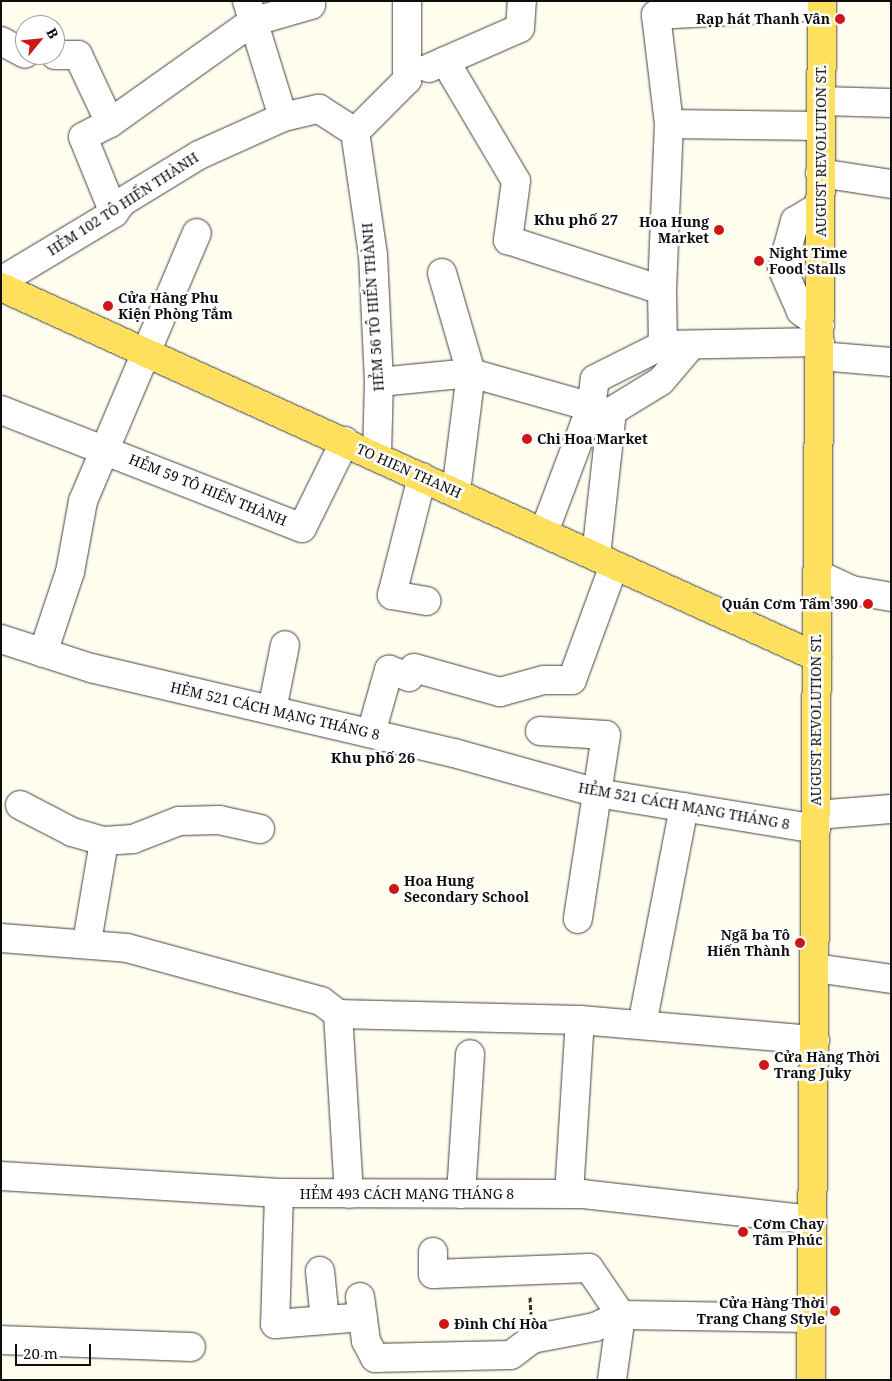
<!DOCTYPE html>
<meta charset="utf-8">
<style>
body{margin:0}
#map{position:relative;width:892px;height:1381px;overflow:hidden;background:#fffdee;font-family:"Noto Serif",serif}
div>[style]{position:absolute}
.path>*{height:3px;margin-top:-1.5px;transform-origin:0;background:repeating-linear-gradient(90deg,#303030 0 5px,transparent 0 7.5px)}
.roads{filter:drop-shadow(0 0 1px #414141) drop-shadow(0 0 1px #414141)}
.minor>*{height:28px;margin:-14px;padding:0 14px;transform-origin:14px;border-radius:14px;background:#fff}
.major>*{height:28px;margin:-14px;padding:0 14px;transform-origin:14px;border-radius:14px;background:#ffe05e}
.dots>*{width:14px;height:14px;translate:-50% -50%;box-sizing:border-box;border:2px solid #fff;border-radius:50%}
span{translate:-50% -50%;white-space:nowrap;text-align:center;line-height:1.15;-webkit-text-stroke:5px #fff;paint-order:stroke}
.poi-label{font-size:14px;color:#0e0e0e;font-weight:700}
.right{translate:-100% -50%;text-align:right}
.left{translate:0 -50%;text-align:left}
.street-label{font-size:14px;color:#0e0e0e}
.neighbourhood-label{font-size:15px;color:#0e0e0e;font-weight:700}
.frame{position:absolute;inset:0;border:2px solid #0e0e0e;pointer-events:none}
.north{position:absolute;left:15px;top:15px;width:50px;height:50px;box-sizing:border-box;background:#fff;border:1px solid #9f9f9f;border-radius:50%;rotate:62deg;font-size:14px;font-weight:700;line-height:20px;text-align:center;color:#0e0e0e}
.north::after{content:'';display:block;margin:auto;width:18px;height:22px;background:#cd1716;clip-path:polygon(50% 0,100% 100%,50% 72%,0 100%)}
.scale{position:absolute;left:15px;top:1344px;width:76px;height:22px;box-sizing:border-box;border:2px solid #0e0e0e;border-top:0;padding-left:6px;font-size:15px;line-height:18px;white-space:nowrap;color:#0e0e0e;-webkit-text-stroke:4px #fff;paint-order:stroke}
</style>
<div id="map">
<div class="path">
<i style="left:530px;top:1297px;width:17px;rotate:87deg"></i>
</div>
<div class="roads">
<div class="minor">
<i style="left:247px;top:1px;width:121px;rotate:72.8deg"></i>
<i style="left:1px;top:41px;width:27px;rotate:28deg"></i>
<i style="left:55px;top:55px;width:23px"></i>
<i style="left:78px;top:55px;width:75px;rotate:64.8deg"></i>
<i style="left:110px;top:123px;width:30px;rotate:153deg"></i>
<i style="left:83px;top:137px;width:82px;rotate:67.8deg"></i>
<i style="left:445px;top:61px;width:139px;rotate:59.4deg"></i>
<i style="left:516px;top:181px;width:60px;rotate:97.7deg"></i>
<i style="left:508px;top:240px;width:162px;rotate:18deg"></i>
<i style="left:662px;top:290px;width:55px;rotate:89deg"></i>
<i style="left:663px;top:345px;width:157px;rotate:-1.1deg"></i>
<i style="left:429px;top:68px;width:99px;rotate:-23.7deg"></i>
<i style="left:520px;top:28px;width:27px;rotate:-86deg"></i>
<i style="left:821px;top:101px;width:70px;rotate:1.6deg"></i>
<i style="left:110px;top:123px;width:174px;rotate:-35.4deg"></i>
<i style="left:252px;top:22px;width:61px;rotate:-16.1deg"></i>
<i style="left:311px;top:5px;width:4px;rotate:-104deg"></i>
<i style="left:669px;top:124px;width:151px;rotate:0.8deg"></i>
<i style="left:820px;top:173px;width:72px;rotate:8.8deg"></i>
<i style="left:442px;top:273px;width:104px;rotate:73.8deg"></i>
<i style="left:471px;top:373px;width:120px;rotate:97.2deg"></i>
<i style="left:1px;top:281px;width:132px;rotate:-31deg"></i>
<i style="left:114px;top:213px;width:14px;rotate:-54deg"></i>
<i style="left:122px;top:202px;width:90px;rotate:-31.4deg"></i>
<i style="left:199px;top:155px;width:92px;rotate:-24.3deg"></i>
<i style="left:283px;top:117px;width:37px;rotate:-13deg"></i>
<i style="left:319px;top:109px;width:43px;rotate:32.6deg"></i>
<i style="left:662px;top:290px;width:166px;rotate:-87.6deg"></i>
<i style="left:669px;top:124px;width:110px;rotate:-96.8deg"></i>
<i style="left:656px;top:15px;width:166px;rotate:-3.1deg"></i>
<i style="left:820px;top:325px;width:24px;rotate:-144deg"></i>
<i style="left:801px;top:311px;width:47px;rotate:-113.8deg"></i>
<i style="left:782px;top:268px;width:49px;rotate:-74.5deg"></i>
<i style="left:795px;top:221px;width:29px;rotate:-31deg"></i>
<i style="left:820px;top:356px;width:71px;rotate:4.8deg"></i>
<i style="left:379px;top:382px;width:92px;rotate:-5.6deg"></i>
<i style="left:471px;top:373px;width:125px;rotate:15.8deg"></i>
<i style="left:591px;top:407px;width:28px;rotate:-82deg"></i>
<i style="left:595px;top:379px;width:76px;rotate:-26.6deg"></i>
<i style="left:1px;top:410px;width:323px;rotate:21.4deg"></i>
<i style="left:302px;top:528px;width:97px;rotate:-63.7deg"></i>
<i style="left:377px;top:456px;width:74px;rotate:-88.5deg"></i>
<i style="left:379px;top:382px;width:127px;rotate:-92.7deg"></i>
<i style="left:373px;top:255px;width:124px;rotate:-98.3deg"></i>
<i style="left:355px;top:132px;width:74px;rotate:-45deg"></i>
<i style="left:407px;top:80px;width:79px;rotate:-90deg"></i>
<i style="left:422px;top:477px;width:122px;rotate:104.3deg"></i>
<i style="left:392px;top:595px;width:35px;rotate:10deg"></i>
<i style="left:544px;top:532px;width:134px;rotate:-69.4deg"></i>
<i style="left:596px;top:556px;width:146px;rotate:-83.7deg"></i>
<i style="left:612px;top:411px;width:57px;rotate:-31.5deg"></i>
<i style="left:661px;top:381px;width:43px;rotate:-49.7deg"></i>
<i style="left:817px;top:574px;width:38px;rotate:25deg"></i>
<i style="left:851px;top:590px;width:41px;rotate:9.9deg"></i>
<i style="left:1px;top:639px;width:95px;rotate:17.9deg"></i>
<i style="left:91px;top:668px;width:373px;rotate:13.2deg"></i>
<i style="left:454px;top:753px;width:148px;rotate:15.6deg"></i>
<i style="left:597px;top:793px;width:222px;rotate:9.3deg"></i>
<i style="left:43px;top:653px;width:85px;rotate:-71.6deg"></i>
<i style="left:70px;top:572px;width:72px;rotate:-79.6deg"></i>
<i style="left:83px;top:501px;width:291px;rotate:-67deg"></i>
<i style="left:272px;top:710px;width:66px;rotate:-78.7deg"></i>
<i style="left:540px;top:731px;width:66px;rotate:3.5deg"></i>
<i style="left:606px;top:735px;width:186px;rotate:98.7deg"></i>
<i style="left:371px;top:733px;width:66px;rotate:-74.1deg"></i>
<i style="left:389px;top:670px;width:21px;rotate:19deg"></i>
<i style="left:409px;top:677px;width:10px;rotate:-61deg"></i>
<i style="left:414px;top:668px;width:89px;rotate:15.6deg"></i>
<i style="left:500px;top:692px;width:46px;rotate:-15.3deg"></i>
<i style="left:544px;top:680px;width:28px"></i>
<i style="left:572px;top:680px;width:122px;rotate:-69.9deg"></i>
<i style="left:20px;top:805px;width:59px;rotate:27.4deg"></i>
<i style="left:72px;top:832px;width:33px;rotate:16deg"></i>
<i style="left:816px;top:815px;width:75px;rotate:-4.6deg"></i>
<i style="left:1px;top:938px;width:126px;rotate:4.5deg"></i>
<i style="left:127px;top:948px;width:201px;rotate:15.3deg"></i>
<i style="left:321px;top:1001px;width:21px;rotate:37deg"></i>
<i style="left:338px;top:1014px;width:180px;rotate:86.5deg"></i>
<i style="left:87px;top:942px;width:102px;rotate:-80.4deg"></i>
<i style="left:104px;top:841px;width:29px;rotate:-4deg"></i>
<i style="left:133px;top:839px;width:49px;rotate:-21.4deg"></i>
<i style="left:179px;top:821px;width:40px;rotate:-1.4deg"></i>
<i style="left:219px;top:820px;width:42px;rotate:12.4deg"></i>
<i style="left:815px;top:968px;width:77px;rotate:8.2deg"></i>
<i style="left:338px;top:1014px;width:242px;rotate:1.4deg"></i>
<i style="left:580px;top:1020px;width:236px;rotate:4.9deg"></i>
<i style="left:642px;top:1025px;width:222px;rotate:-79.1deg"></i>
<i style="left:1px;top:1176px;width:279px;rotate:3.5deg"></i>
<i style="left:279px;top:1193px;width:303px;rotate:0.2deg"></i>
<i style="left:582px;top:1194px;width:231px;rotate:6.4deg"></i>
<i style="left:279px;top:1193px;width:131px;rotate:91.7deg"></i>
<i style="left:275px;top:1324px;width:88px;rotate:-4.5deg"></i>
<i style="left:461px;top:1194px;width:140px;rotate:-86.3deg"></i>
<i style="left:569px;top:1194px;width:174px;rotate:-86.4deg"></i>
<i style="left:433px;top:1252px;width:22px;rotate:90deg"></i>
<i style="left:433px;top:1274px;width:156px;rotate:-2.2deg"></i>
<i style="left:589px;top:1268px;width:57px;rotate:55.8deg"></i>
<i style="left:320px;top:1271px;width:49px;rotate:84.2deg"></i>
<i style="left:360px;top:1297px;width:44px;rotate:82.2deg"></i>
<i style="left:366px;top:1341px;width:19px;rotate:62deg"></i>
<i style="left:375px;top:1358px;width:136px;rotate:-1.3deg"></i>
<i style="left:511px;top:1355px;width:26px;rotate:-37deg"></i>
<i style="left:532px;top:1339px;width:64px;rotate:-10.8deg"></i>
<i style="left:595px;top:1327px;width:29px;rotate:-25deg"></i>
<i style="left:621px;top:1315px;width:190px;rotate:0.9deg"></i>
<i style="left:1px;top:1340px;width:190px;rotate:2.1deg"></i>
<i style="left:612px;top:1380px;width:66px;rotate:-82.1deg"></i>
</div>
<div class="major">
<i style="left:1px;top:287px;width:896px;rotate:24.39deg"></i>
<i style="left:811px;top:1380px;width:1379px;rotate:-89.54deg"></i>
</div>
</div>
<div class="dots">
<i style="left:840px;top:19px;background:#cd1716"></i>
<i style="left:719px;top:230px;background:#cd1716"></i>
<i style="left:759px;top:261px;background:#cd1716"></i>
<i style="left:108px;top:306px;background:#cd1716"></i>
<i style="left:527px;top:439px;background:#cd1716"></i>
<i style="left:868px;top:604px;background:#cd1716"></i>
<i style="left:394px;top:889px;background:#cd1716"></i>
<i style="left:800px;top:943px;background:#cd1716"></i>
<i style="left:764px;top:1065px;background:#cd1716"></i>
<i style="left:743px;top:1232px;background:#cd1716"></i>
<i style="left:835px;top:1311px;background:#cd1716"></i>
<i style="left:444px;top:1324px;background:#cd1716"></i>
</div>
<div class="poi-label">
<span class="right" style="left:830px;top:19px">Rạp hát Thanh Vân</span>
<span class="right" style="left:709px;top:230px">Hoa Hung<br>Market</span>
<span class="left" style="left:769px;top:261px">Night Time<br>Food Stalls</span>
<span class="left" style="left:118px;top:306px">Cửa Hàng Phụ<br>Kiện Phòng Tắm</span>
<span class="left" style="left:537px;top:439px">Chi Hoa Market</span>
<span class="right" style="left:858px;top:604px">Quán Cơm Tấm 390</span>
<span class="left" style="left:404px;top:889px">Hoa Hung<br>Secondary School</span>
<span class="right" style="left:790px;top:943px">Ngã ba Tô<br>Hiến Thành</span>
<span class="left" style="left:774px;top:1065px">Cửa Hàng Thời<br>Trang Juky</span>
<span class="left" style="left:753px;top:1232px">Cơm Chay<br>Tâm Phúc</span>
<span class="right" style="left:825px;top:1311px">Cửa Hàng Thời<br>Trang Chang Style</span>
<span class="left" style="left:454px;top:1324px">Đình Chí Hòa</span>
</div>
<div class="street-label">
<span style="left:821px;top:151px;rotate:-90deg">AUGUST REVOLUTION ST.</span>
<span style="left:123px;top:204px;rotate:-33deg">HẺM 102 TÔ HIẾN THÀNH</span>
<span style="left:373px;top:307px;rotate:-94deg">HẺM 56 TÔ HIẾN THÀNH</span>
<span style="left:409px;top:471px;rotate:24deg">TO HIEN THANH</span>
<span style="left:208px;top:490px;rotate:22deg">HẺM 59 TÔ HIẾN THÀNH</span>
<span style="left:275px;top:711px;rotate:13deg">HẺM 521 CÁCH MẠNG THÁNG 8</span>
<span style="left:816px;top:720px;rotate:-90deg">AUGUST REVOLUTION ST.</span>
<span style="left:684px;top:806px;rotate:10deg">HẺM 521 CÁCH MẠNG THÁNG 8</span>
<span style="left:407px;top:1194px">HẺM 493 CÁCH MẠNG THÁNG 8</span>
</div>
<div class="neighbourhood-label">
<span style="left:576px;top:220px">Khu phố 27</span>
<span style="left:373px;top:758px">Khu phố 26</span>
</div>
<div class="frame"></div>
<div class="north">B</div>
<div class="scale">20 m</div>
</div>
